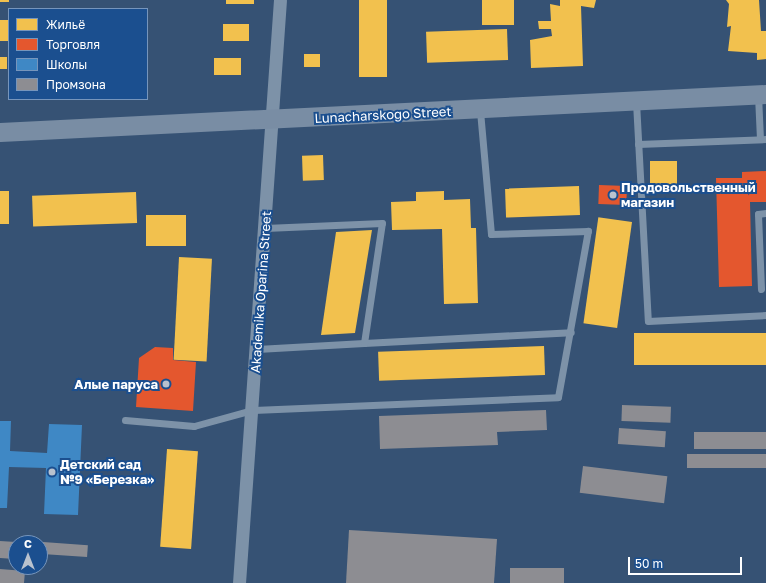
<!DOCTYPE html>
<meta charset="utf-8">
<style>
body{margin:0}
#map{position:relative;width:766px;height:583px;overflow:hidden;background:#365274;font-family:"Golos Text",sans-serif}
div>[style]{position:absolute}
.homes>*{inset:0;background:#f2c14e;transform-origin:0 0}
.shops>*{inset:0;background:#e4572e;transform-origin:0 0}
.schools>*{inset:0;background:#3f88c5}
.industry>*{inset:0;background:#8d8d92;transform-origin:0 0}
.lane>*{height:7px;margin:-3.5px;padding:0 3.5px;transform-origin:3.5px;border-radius:3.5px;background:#7d92a8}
.street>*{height:13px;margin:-6.5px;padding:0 6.5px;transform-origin:6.5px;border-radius:6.5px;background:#7d92a8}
.secondary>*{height:19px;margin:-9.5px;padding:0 9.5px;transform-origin:9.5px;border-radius:9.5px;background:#798da4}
.dots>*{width:11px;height:11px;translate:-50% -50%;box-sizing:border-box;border:2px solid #1b4f8f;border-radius:50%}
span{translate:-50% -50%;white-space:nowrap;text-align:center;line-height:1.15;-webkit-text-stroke:4px #1b4f8f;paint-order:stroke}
.street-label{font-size:13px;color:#fff}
.poi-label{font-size:13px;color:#fff;font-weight:700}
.left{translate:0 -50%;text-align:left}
.right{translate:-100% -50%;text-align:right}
.legend{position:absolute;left:8px;top:8px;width:140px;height:92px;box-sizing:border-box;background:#1b4f8f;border:1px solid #7695bc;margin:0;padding:5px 7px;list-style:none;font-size:12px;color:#fff}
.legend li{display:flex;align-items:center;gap:8px;height:20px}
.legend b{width:20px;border:1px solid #7695bc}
.north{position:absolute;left:8px;top:535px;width:40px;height:40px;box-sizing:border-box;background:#1b4f8f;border:1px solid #7695bc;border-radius:50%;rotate:0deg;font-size:11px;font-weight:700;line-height:16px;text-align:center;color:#fff}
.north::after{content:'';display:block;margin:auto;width:14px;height:18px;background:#b9c2ce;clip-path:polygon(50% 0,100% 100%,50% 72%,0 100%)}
.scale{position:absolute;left:628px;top:557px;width:114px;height:18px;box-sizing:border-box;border:2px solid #fff;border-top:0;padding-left:5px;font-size:12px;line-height:14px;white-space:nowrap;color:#fff;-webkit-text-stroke:3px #1b4f8f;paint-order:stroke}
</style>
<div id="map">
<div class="homes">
<i style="left:0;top:0;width:9px;height:2px"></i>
<i style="left:226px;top:0;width:28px;height:4px"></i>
<i style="left:359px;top:0;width:28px;height:77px"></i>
<i style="left:482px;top:0;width:32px;height:25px"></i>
<i style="clip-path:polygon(560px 0,596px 0,594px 8px,581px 6px,583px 66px,531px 68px,530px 40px,552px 36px,551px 29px,539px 29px,538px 21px,551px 21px,550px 4px,560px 6px)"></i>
<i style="clip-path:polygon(726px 0,759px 0,761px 31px,766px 31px,766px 59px,757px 60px,757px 53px,728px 51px,731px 26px,727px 27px,729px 4px)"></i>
<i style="left:0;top:20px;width:9px;height:21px"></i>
<i style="left:223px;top:24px;width:26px;height:17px"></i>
<i style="left:507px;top:29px;width:31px;height:81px;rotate:88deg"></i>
<i style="left:304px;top:54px;width:16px;height:13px"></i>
<i style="left:0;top:57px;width:7px;height:12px"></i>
<i style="left:214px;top:58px;width:27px;height:17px"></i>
<i style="left:323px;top:155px;width:25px;height:21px;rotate:88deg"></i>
<i style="left:677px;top:161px;width:25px;height:27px;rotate:90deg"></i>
<i style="left:579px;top:186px;width:29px;height:74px;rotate:88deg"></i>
<i style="left:0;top:191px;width:9px;height:33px"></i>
<i style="clip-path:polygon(444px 191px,444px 200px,470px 199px,471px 228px,476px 228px,478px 303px,444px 304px,442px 229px,392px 230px,391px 202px,416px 201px,416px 192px)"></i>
<i style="left:136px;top:192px;width:31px;height:104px;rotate:88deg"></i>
<i style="left:186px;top:215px;width:31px;height:40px;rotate:90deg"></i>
<i style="left:632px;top:222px;width:107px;height:34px;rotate:98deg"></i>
<i style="clip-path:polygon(372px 230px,355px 333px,321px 335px,336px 232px)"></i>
<i style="left:179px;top:257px;width:33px;height:103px;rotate:3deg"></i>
<i style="left:766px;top:333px;width:32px;height:132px;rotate:90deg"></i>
<i style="left:544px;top:346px;width:29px;height:166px;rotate:88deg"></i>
<i style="left:167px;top:449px;width:31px;height:98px;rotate:4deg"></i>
</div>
<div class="shops">
<i style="clip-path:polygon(766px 171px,766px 202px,750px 202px,752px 286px,719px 287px,716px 178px,742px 178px,742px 172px)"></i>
<i style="left:599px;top:185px;width:28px;height:19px;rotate:2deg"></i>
<i style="clip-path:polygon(155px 347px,173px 348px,173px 360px,196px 362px,193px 411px,136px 407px,139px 358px)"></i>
</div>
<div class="schools">
<i style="clip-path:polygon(0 421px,11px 421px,10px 451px,47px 453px,49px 424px,82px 425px,78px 515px,44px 514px,46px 468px,9px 467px,7px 508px,0 508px)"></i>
</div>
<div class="industry">
<i style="left:622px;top:405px;width:49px;height:16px;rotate:2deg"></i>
<i style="clip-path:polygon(546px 410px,547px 430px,497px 432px,498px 445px,380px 449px,379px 416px)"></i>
<i style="left:619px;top:428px;width:47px;height:16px;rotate:4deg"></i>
<i style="left:766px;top:432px;width:17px;height:72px;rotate:90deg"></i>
<i style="left:766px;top:454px;width:14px;height:79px;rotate:90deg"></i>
<i style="left:583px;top:466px;width:85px;height:27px;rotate:7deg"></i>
<i style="clip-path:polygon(349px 530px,497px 539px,494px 583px,346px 583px)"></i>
<i style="left:0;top:541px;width:16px;height:17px;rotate:4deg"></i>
<i style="left:43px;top:542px;width:45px;height:12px;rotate:4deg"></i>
<i style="left:564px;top:568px;width:15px;height:54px;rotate:90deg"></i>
<i style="clip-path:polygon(0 569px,25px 571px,24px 583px,0 583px)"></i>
</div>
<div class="lane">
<i style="left:758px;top:95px;width:44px;rotate:87.4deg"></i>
<i style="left:636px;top:102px;width:219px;rotate:86.9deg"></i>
<i style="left:648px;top:321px;width:118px;rotate:-2.9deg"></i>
<i style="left:638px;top:144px;width:128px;rotate:-2.2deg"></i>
<i style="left:761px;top:289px;width:75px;rotate:-92.3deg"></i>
<i style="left:758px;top:214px;width:8px;rotate:-7deg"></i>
<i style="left:364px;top:343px;width:207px;rotate:-3deg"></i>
<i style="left:257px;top:349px;width:107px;rotate:-3.2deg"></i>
<i style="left:364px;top:343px;width:121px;rotate:-81.5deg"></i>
<i style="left:382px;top:223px;width:117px;rotate:177.6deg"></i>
<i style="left:125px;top:420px;width:69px;rotate:5deg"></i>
<i style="left:194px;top:426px;width:60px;rotate:-15.4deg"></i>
<i style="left:252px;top:410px;width:306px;rotate:-2.4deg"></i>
<i style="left:558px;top:397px;width:169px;rotate:-79.8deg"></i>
<i style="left:588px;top:231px;width:97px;rotate:178.2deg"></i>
<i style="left:491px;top:234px;width:123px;rotate:-95.1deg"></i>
</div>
<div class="street">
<i style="left:239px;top:583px;width:584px;rotate:-85.98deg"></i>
</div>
<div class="secondary">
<i style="left:0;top:132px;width:767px;rotate:-2.84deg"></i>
</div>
<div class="dots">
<i style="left:613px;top:195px;background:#b9c2ce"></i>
<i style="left:166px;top:384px;background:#b9c2ce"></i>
<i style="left:52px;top:472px;background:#b9c2ce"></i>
</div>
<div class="street-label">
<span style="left:383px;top:115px;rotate:-3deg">Lunacharskogo Street</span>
<span style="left:261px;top:292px;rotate:-86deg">Akademika Oparina Street</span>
</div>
<div class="poi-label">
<span class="left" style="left:621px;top:195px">Продовольственный<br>магазин</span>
<span class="right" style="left:158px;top:384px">Алые паруса</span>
<span class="left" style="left:60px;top:472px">Детский сад<br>№9 «Березка»</span>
</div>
<ul class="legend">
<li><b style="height:11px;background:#f2c14e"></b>Жильё</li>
<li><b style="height:11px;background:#e4572e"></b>Торговля</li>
<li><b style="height:11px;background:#3f88c5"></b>Школы</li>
<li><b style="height:11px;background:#8d8d92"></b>Промзона</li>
</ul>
<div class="north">С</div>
<div class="scale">50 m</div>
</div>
